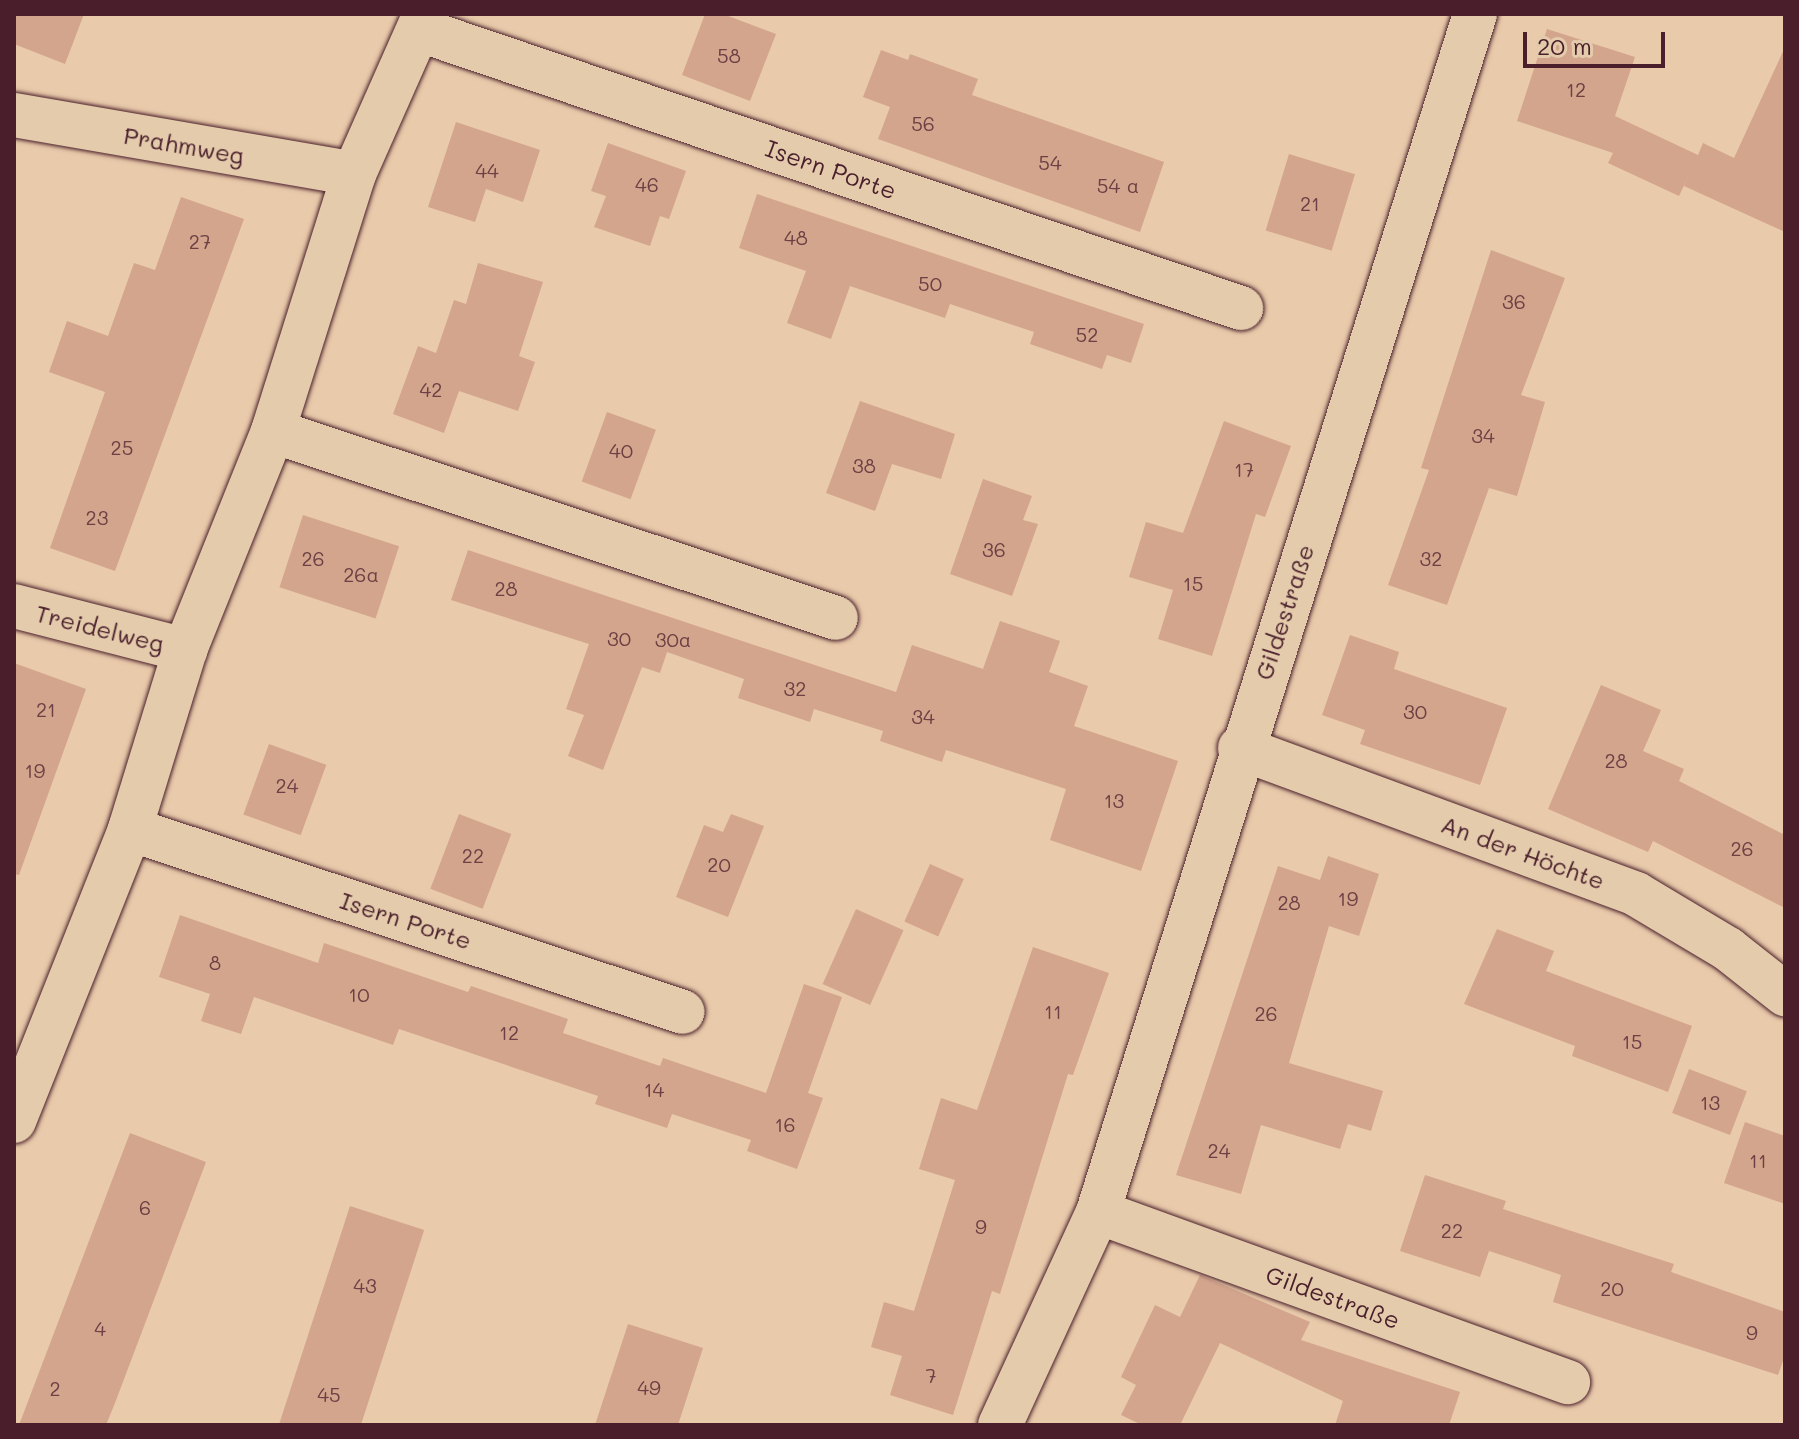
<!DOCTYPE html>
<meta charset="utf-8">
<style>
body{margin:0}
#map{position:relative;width:1799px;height:1439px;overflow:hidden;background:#e9caaa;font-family:Mali,sans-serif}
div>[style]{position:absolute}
.building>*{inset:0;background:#d4a58d;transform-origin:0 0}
.roads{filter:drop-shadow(0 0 2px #4a1f2b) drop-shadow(0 0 2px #4a1f2b)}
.minor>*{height:44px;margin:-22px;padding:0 22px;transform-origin:22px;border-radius:22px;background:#e4cbac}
span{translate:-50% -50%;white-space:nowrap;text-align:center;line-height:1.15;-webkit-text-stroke:8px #e4cbac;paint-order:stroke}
.number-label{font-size:20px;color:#6c4044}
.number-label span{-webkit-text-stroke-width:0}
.street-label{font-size:24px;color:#4a1f2b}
.frame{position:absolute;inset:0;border:16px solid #4a1f2b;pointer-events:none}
.scale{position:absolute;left:1523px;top:32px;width:142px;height:36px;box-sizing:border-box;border:4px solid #4a1f2b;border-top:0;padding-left:10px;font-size:24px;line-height:28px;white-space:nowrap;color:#4a1f2b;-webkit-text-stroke:6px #e4cbac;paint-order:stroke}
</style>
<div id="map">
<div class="building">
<i style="clip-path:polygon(14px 14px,84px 14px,65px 64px,14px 44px)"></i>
<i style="clip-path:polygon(705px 14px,723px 14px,776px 34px,750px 101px,682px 75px)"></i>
<i style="clip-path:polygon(1547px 29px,1635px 57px,1615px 116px,1698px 155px,1703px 143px,1734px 158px,1785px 47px,1785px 232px,1684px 186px,1689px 175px,1679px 196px,1608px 163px,1613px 153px,1517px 121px)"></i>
<i style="clip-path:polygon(881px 50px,908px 60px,910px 54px,978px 79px,972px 95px,1164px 162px,1140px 232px,878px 139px,890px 107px,863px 97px)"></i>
<i style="clip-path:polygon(456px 122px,540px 150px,523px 202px,486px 189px,475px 222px,428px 207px)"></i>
<i style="clip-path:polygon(608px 143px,686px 171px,669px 219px,660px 216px,650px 246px,594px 227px,606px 196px,591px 191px)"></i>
<i style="left:1289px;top:154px;width:69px;height:80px;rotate:17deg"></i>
<i style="clip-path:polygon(757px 194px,1144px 324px,1131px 363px,1107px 355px,1102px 369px,1030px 344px,1034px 332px,950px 304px,945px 318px,850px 286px,831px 339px,787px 323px,806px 271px,739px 248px)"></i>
<i style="clip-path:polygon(181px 197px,244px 219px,115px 571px,50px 548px,105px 392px,49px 372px,67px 321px,108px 336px,134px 263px,155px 270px)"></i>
<i style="clip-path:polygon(1491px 250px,1565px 278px,1521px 395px,1545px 402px,1517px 496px,1489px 488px,1447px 605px,1388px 585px,1429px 470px,1421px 468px)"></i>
<i style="clip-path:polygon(478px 263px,543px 282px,519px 356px,535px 362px,518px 411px,459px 391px,444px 433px,393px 414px,418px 346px,436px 353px,454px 300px,466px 304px)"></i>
<i style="clip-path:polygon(860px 401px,955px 434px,941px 479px,892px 464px,875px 511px,826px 493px)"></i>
<i style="left:607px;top:412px;width:52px;height:74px;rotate:20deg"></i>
<i style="clip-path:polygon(1224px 421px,1291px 446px,1265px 517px,1256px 514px,1212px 656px,1158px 639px,1173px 590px,1129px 577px,1146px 522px,1183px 533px)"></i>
<i style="clip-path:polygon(983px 479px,1032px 496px,1023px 520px,1038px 524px,1012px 596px,950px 574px)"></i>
<i style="left:303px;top:515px;width:101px;height:76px;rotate:18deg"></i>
<i style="clip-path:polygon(468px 550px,896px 692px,912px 645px,983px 669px,1000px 621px,1060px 641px,1049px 672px,1088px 686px,1074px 726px,1178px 761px,1141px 871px,1050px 840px,1066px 789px,946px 750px,942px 762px,880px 741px,883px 731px,814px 709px,810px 722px,738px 698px,744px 679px,667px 652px,660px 673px,642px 667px,603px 770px,568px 756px,584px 715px,566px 709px,589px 644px,451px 600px)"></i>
<i style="clip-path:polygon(1350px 635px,1399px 652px,1394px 669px,1507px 708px,1480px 785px,1360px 744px,1365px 730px,1322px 715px)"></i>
<i style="clip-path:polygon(14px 663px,86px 689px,19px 875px,14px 874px)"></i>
<i style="clip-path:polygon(1601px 685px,1661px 710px,1643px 751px,1684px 769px,1679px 781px,1785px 835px,1785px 908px,1653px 841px,1648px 852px,1548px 809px)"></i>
<i style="left:269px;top:744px;width:61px;height:75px;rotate:20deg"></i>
<i style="left:459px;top:814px;width:56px;height:80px;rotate:21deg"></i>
<i style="clip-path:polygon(731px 814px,764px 826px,728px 917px,676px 897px,704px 825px,723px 832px)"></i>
<i style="clip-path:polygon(1328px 856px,1379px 874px,1359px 936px,1329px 926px,1289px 1063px,1383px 1091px,1371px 1131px,1348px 1124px,1340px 1149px,1261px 1125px,1241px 1194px,1176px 1175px,1278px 866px,1320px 880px)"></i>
<i style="left:930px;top:864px;width:37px;height:63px;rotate:24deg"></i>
<i style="left:856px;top:909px;width:52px;height:82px;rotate:24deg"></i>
<i style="clip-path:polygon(180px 915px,318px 963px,324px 943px,468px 992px,471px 986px,568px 1019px,563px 1033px,660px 1066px,663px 1058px,766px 1093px,804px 984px,842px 997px,808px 1093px,823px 1098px,797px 1169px,747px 1151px,751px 1140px,672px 1114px,667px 1128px,595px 1104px,598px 1096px,399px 1029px,393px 1045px,254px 997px,241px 1034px,201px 1021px,210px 994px,159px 977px)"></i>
<i style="clip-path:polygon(1497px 929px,1554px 951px,1546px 971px,1692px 1026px,1668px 1092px,1572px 1056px,1575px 1046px,1464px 1004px)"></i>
<i style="clip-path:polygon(1033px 947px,1109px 973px,1073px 1075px,1068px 1074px,1000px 1294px,992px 1291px,953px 1415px,890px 1395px,902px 1356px,871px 1347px,884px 1302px,914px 1311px,955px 1180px,919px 1169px,941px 1098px,977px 1110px)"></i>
<i style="left:1689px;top:1069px;width:62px;height:47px;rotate:21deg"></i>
<i style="clip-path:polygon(1745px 1122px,1785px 1136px,1785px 1204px,1724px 1183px)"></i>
<i style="clip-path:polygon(130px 1133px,206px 1162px,115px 1403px,106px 1425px,19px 1425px)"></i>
<i style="clip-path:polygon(1425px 1175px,1506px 1201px,1503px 1209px,1674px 1264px,1671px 1272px,1785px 1312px,1785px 1355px,1778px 1375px,1553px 1302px,1561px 1275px,1526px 1263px,1489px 1251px,1480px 1277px,1400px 1251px)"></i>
<i style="left:350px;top:1206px;width:78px;height:231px;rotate:18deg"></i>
<i style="clip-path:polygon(1200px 1275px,1310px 1322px,1301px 1340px,1460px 1392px,1449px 1425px,1335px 1425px,1343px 1401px,1220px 1343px,1180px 1425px,1142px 1425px,1121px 1415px,1136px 1385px,1121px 1377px,1155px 1305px,1180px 1317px)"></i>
<i style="clip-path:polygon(628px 1324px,703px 1348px,678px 1425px,595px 1425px)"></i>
</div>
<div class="roads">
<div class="minor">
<i style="left:420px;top:30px;width:867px;rotate:18.71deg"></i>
<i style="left:14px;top:115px;width:345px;rotate:9.8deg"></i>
<i style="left:273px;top:431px;width:593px;rotate:18.37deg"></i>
<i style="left:14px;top:606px;width:177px;rotate:14.4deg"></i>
<i style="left:1240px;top:748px;width:422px;rotate:20.2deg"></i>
<i style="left:1636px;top:894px;width:107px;rotate:30.9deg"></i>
<i style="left:1728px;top:949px;width:73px;rotate:38.3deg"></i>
<i style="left:130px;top:829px;width:582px;rotate:18.31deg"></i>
<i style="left:14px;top:1121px;width:314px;rotate:-68.3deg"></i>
<i style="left:130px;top:829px;width:187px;rotate:-72.9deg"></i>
<i style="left:185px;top:650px;width:236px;rotate:-68.1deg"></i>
<i style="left:273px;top:431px;width:269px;rotate:-72.5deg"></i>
<i style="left:354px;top:174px;width:175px;rotate:-66.1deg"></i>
<i style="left:1098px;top:1212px;width:500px;rotate:19.9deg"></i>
<i style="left:1000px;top:1425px;width:234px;rotate:-65.3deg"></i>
<i style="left:1098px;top:1212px;width:1256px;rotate:-72.53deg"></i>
</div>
</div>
<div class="number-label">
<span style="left:729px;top:55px">58</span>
<span style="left:1576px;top:89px">12</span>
<span style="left:923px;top:123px">56</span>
<span style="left:1050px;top:162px">54</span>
<span style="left:487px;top:170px">44</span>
<span style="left:647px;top:184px">46</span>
<span style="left:1118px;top:185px">54 a</span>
<span style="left:1310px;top:203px">21</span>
<span style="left:796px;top:237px">48</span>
<span style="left:200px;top:241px">27</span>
<span style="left:930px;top:283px">50</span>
<span style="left:1514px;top:301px">36</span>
<span style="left:1087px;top:334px">52</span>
<span style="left:431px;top:389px">42</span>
<span style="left:1483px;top:435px">34</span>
<span style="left:122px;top:447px">25</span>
<span style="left:621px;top:450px">40</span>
<span style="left:864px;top:465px">38</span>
<span style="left:1244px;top:469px">17</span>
<span style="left:97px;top:517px">23</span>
<span style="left:994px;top:549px">36</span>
<span style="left:313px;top:558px">26</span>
<span style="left:1431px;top:558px">32</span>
<span style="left:361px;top:574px">26a</span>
<span style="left:1193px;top:583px">15</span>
<span style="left:506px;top:588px">28</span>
<span style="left:619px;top:638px">30</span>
<span style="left:673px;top:639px">30a</span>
<span style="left:795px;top:688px">32</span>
<span style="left:46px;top:709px">21</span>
<span style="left:1415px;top:711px">30</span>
<span style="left:923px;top:716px">34</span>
<span style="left:1616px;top:760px">28</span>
<span style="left:35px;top:770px">19</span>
<span style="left:287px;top:785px">24</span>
<span style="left:1114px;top:800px">13</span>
<span style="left:1742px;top:848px">26</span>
<span style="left:473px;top:855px">22</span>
<span style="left:719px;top:864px">20</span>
<span style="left:1348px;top:898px">19</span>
<span style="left:1289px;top:902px">28</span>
<span style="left:215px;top:962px">8</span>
<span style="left:359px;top:994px">10</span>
<span style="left:1053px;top:1011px">11</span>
<span style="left:1266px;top:1013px">26</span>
<span style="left:509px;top:1032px">12</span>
<span style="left:1632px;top:1041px">15</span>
<span style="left:654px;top:1089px">14</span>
<span style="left:1710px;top:1102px">13</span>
<span style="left:785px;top:1124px">16</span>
<span style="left:1219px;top:1150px">24</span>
<span style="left:1758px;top:1160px">11</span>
<span style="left:145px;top:1207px">6</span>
<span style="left:981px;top:1226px">9</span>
<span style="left:1452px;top:1230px">22</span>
<span style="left:365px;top:1285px">43</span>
<span style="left:1612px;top:1288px">20</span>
<span style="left:100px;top:1328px">4</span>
<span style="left:1752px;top:1332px">9</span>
<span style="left:931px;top:1375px">7</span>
<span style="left:649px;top:1387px">49</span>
<span style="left:55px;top:1388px">2</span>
<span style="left:329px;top:1394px">45</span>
</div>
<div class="street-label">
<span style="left:184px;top:145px;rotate:10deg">Prahmweg</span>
<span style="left:831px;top:169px;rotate:19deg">Isern Porte</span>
<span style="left:1284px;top:612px;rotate:-72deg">Gildestraße</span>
<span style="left:100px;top:628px;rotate:14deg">Treidelweg</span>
<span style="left:1523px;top:852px;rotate:20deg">An der Höchte</span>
<span style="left:406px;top:920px;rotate:18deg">Isern Porte</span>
<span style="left:1333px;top:1297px;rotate:20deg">Gildestraße</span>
</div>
<div class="frame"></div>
<div class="scale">20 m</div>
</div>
